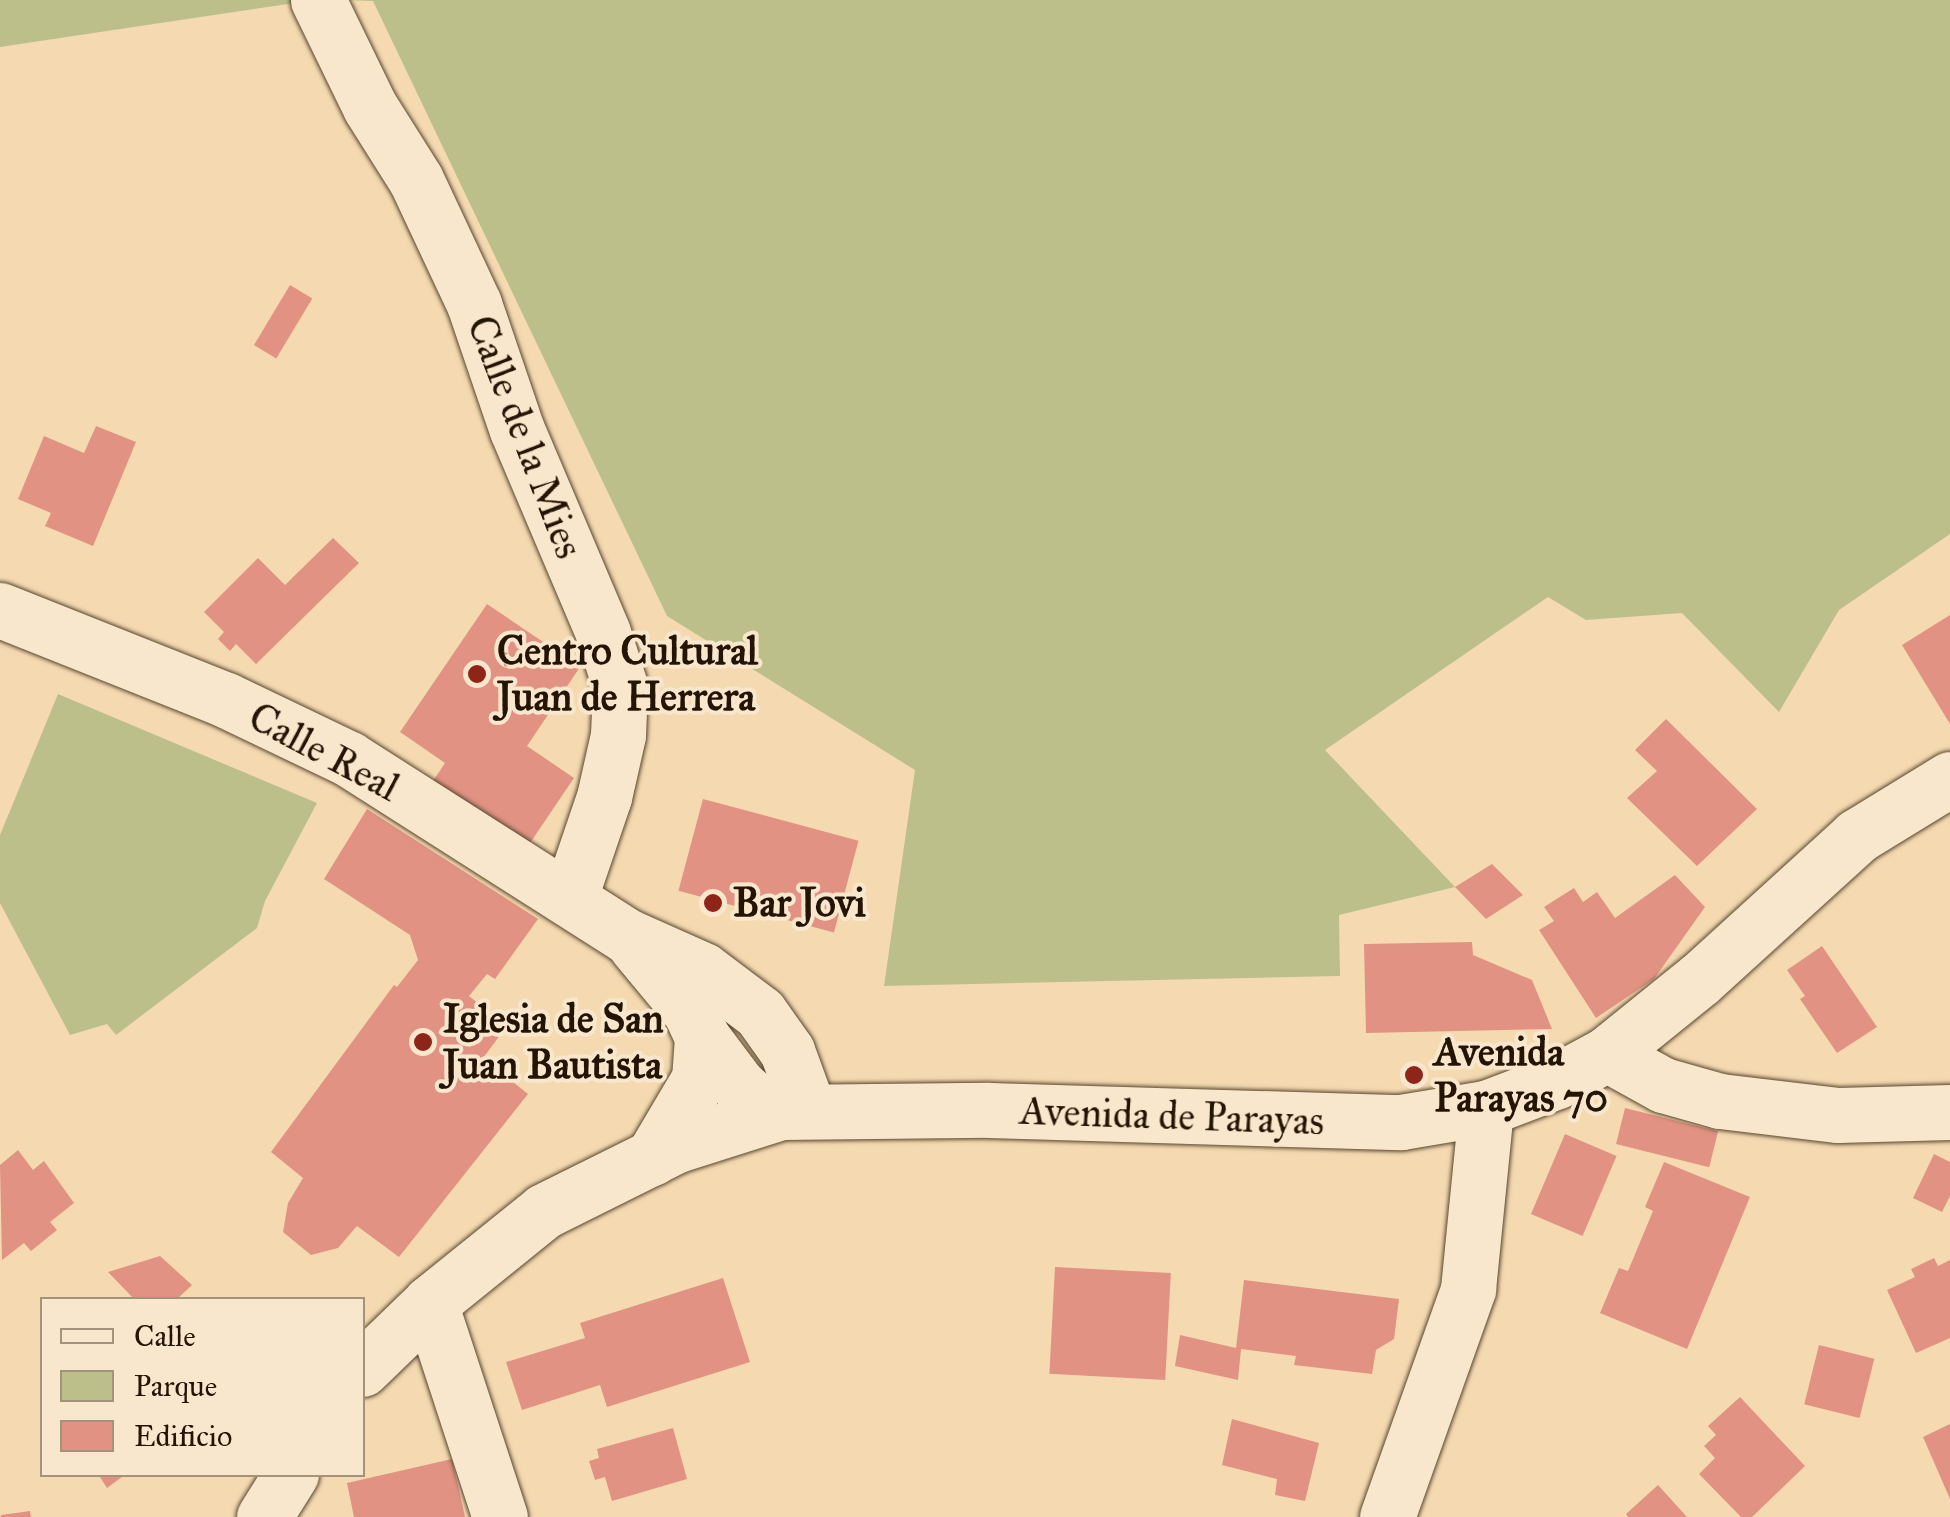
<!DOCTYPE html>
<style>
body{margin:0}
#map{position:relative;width:1950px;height:1517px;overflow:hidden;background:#f5dab1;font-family:"IM FELL Great Primer",serif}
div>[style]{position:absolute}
.green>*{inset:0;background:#bdbf8a}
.building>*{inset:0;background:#e19283;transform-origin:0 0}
.roads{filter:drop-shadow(0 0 2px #58462f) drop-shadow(0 0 2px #58462f)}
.minor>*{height:55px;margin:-27.5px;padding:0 27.5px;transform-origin:27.5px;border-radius:27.5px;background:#f8e7cc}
.dots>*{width:28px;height:28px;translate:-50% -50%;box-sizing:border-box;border:5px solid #f8e7cc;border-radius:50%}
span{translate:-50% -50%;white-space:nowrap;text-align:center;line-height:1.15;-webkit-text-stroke:8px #f8e7cc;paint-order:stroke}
.street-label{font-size:40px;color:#241404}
.poi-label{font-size:40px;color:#241404;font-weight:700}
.left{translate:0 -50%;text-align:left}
.legend{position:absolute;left:40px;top:1297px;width:325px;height:180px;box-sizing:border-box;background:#f8e7cc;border:2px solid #a3937c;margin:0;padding:12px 18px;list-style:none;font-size:30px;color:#241404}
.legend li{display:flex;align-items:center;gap:20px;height:50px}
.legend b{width:50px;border:2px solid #a3937c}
</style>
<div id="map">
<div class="green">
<i style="clip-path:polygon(0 0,315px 0,0 47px)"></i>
<i style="clip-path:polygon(344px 0,1950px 0,1950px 534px,1839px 610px,1779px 712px,1682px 613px,1586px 620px,1548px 597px,1325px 750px,1455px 887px,1339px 915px,1340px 976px,884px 986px,915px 770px,667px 616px,373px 1px)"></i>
<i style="clip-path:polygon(58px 694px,317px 803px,265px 901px,257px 928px,116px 1035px,107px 1024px,70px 1035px,0 903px,0 835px)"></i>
</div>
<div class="building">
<i style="left:290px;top:285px;width:26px;height:70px;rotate:31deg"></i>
<i style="clip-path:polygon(96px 426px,136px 442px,93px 546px,45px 526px,51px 513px,18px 499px,44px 436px,84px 453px)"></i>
<i style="clip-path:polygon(333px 538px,359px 563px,256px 664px,236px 644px,230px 651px,218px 639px,224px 632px,204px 612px,258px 558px,285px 585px)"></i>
<i style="clip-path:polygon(487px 604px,580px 667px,527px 746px,574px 778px,530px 843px,433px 781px,445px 763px,400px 732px)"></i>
<i style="clip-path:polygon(1950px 615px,1950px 724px,1902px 645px)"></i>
<i style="clip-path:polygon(1666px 719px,1757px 809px,1697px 866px,1627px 798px,1657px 771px,1635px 750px)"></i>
<i style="left:703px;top:799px;width:161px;height:95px;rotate:15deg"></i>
<i style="clip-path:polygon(367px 809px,538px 919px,495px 979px,487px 974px,469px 996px,507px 1026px,483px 1058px,528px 1094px,399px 1257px,357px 1226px,338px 1248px,311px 1255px,283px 1232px,288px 1203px,303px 1178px,271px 1152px,394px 985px,397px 987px,418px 960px,410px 935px,324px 879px)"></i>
<i style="clip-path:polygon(1492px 864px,1523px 895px,1486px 919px,1455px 887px)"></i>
<i style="clip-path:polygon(1675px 875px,1705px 907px,1654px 979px,1596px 1018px,1539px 930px,1554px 921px,1544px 907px,1574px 888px,1583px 902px,1597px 892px,1615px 918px)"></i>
<i style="clip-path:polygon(1472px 942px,1473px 955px,1532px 980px,1552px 1029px,1366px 1033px,1364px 944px)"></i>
<i style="clip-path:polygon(1822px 946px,1877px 1027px,1837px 1053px,1800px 999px,1805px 996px,1787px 970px)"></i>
<i style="left:1625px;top:1108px;width:96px;height:37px;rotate:14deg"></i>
<i style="left:1565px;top:1134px;width:56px;height:87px;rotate:23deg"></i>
<i style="clip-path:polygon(18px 1150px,33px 1170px,44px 1161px,74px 1203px,50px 1222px,57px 1230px,31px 1251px,24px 1243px,2px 1260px,0 1165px)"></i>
<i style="clip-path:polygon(1934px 1154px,1950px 1162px,1950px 1196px,1942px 1212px,1913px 1198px)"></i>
<i style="clip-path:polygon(1664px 1162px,1750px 1197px,1687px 1349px,1600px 1313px,1619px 1268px,1628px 1271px,1653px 1211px,1645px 1207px)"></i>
<i style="clip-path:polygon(160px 1256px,192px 1285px,176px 1300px,135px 1300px,108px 1272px)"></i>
<i style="clip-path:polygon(1934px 1258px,1938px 1266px,1950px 1260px,1950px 1338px,1916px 1353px,1887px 1290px,1915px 1277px,1911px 1269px)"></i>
<i style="left:1055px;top:1267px;width:116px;height:107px;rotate:3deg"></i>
<i style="clip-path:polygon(723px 1278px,750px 1362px,607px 1407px,600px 1385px,522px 1410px,506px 1362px,585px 1338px,580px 1323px)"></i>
<i style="clip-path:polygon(1244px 1280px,1399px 1299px,1394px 1339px,1376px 1350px,1372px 1374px,1294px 1365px,1296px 1356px,1241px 1349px,1238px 1380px,1175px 1366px,1180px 1335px,1236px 1348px)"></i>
<i style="left:1819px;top:1345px;width:57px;height:61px;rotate:14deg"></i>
<i style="clip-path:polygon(1740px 1397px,1805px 1466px,1752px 1517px,1741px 1517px,1699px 1474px,1715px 1458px,1704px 1446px,1716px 1435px,1708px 1426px)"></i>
<i style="clip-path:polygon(1232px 1419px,1319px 1443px,1305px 1501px,1275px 1495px,1277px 1479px,1222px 1465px)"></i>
<i style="clip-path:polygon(1950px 1424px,1950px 1499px,1923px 1437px)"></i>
<i style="clip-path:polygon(673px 1428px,687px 1479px,612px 1501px,605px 1477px,595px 1480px,589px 1461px,599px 1458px,597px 1449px)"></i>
<i style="clip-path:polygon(452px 1459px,465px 1517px,354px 1517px,347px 1483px)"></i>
<i style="clip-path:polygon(98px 1474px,126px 1474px,107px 1488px)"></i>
<i style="clip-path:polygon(1658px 1485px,1687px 1517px,1628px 1517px,1626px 1514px)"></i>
<i style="clip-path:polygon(30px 1511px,31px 1517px,1px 1517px,1px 1515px)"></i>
</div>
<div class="roads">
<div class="minor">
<i style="left:318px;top:0;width:119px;rotate:64.1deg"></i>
<i style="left:370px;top:107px;width:86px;rotate:57.8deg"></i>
<i style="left:416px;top:180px;width:137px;rotate:64.9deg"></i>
<i style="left:474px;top:304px;width:133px;rotate:71.2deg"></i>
<i style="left:517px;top:430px;width:220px;rotate:67deg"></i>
<i style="left:603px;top:633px;width:56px;rotate:72.2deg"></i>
<i style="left:620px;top:686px;width:49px;rotate:92.3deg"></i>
<i style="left:618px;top:735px;width:64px;rotate:102.7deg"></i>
<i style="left:604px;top:797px;width:106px;rotate:108.8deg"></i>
<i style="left:0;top:610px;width:243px;rotate:21.7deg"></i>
<i style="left:226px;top:700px;width:136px;rotate:25.6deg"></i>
<i style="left:349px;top:759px;width:330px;rotate:32.5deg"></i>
<i style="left:627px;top:936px;width:83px;rotate:24.1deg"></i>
<i style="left:703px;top:970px;width:71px;rotate:37deg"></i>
<i style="left:760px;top:1013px;width:47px;rotate:54.6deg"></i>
<i style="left:787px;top:1051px;width:64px;rotate:69.9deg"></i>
<i style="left:636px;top:946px;width:85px;rotate:50.3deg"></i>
<i style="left:690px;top:1011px;width:29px;rotate:65deg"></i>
<i style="left:702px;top:1037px;width:60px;rotate:53.1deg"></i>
<i style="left:738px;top:1085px;width:27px;rotate:42deg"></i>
<i style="left:758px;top:1103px;width:25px;rotate:21deg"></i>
<i style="left:1607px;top:1054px;width:64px;rotate:29deg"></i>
<i style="left:1663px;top:1085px;width:59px;rotate:15.7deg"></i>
<i style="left:1720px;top:1101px;width:119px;rotate:6.8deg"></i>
<i style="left:1838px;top:1115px;width:112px;rotate:-1.5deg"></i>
<i style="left:652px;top:1158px;width:92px;rotate:-59.3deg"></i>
<i style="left:699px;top:1079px;width:42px;rotate:-85.9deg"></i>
<i style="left:430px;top:1303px;width:225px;rotate:71.9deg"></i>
<i style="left:362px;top:1369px;width:95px;rotate:-44.1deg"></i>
<i style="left:430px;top:1303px;width:146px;rotate:-38.9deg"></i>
<i style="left:544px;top:1211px;width:148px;rotate:-26.4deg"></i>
<i style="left:677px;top:1145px;width:109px;rotate:-17.6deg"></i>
<i style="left:781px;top:1112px;width:208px;rotate:-0.6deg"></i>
<i style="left:989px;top:1110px;width:412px;rotate:1.7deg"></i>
<i style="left:1401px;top:1122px;width:86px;rotate:-9.4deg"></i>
<i style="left:1486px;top:1108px;width:76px;rotate:-20.8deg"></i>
<i style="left:1557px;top:1081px;width:57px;rotate:-28.4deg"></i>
<i style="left:1607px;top:1054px;width:119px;rotate:-38.9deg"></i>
<i style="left:1700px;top:979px;width:212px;rotate:-42.3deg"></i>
<i style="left:1857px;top:836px;width:109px;rotate:-31.5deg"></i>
<i style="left:264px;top:1517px;width:51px;rotate:-57.9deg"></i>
<i style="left:1387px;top:1517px;width:242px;rotate:-70.4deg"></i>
<i style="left:1468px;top:1289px;width:182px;rotate:-84.3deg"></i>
</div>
</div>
<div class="dots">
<i style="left:477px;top:674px;background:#8f2418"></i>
<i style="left:713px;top:903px;background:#8f2418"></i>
<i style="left:423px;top:1042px;background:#8f2418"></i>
<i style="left:1414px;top:1075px;background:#8f2418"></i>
</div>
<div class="street-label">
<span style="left:525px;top:437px;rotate:69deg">Calle de la Mies</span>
<span style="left:324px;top:752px;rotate:28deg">Calle Real</span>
<span style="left:1172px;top:1116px;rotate:2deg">Avenida de Parayas</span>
</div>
<div class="poi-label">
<span class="left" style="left:497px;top:674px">Centro Cultural<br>Juan de Herrera</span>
<span class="left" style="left:733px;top:903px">Bar Jovi</span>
<span class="left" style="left:443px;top:1042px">Iglesia de San<br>Juan Bautista</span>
<span class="left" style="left:1434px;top:1075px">Avenida<br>Parayas 70</span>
</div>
<ul class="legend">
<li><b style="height:12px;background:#f8e7cc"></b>Calle</li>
<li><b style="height:28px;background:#bdbf8a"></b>Parque</li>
<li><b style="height:28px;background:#e19283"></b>Edificio</li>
</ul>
</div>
